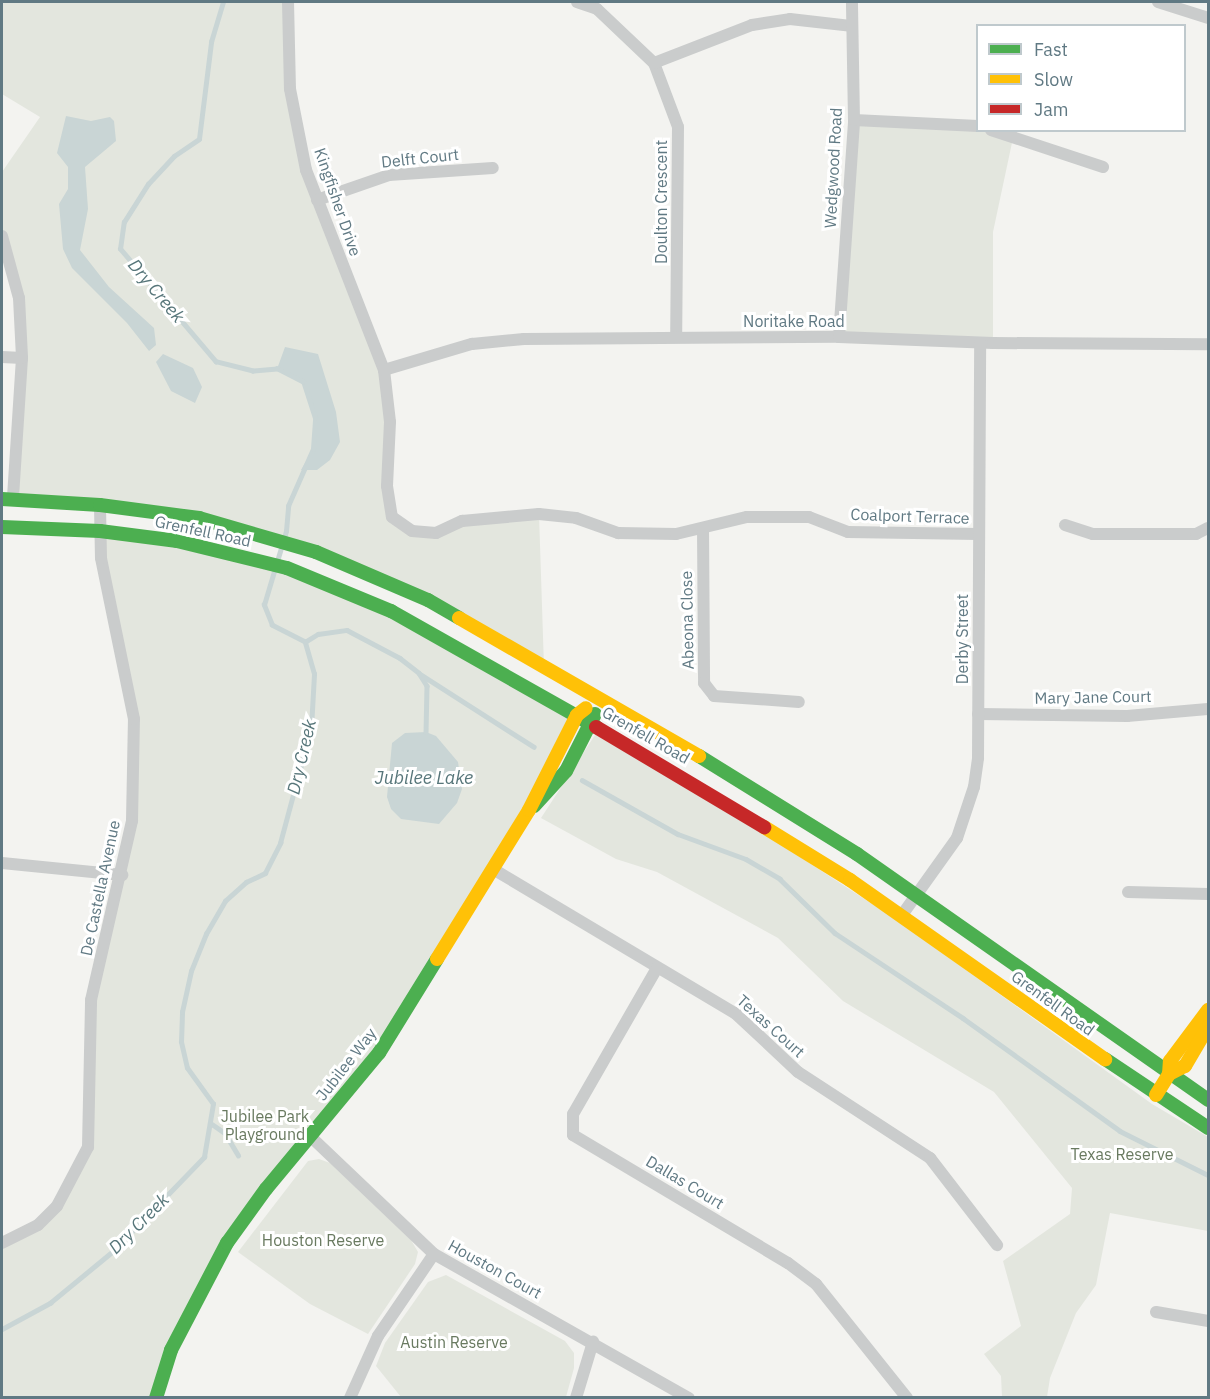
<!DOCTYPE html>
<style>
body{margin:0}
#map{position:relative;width:1210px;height:1399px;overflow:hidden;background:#f3f3f0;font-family:"IBM Plex Sans",sans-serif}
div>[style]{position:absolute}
.green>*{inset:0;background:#e3e6de}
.water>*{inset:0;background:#c9d5d5}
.stream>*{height:4.5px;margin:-2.25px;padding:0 2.25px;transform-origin:2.25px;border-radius:2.25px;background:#c9d5d5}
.street>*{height:12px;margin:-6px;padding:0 6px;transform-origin:6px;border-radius:6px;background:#cacccc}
.fast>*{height:14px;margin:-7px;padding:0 7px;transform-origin:7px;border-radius:7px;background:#4caf50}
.slow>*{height:14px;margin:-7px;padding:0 7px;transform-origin:7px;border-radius:7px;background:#ffc107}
.jam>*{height:14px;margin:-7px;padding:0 7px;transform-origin:7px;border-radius:7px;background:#c62828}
span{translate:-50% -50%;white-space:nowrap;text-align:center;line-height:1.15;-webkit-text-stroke:6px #fff;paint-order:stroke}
.street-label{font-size:16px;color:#607983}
.park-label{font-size:16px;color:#697a60}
.water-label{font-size:18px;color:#57767a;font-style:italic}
.frame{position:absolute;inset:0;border:3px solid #607983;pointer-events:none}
.legend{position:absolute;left:976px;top:24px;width:210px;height:108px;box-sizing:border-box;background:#fff;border:2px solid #bfc9cd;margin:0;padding:8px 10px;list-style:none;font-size:18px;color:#607983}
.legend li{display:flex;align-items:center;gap:12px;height:30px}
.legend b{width:30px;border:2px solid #bfc9cd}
</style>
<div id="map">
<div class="green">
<i style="clip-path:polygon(2px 2px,288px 2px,290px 89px,317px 200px,384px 370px,392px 517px,412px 531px,436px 533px,462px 521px,539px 514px,544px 667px,376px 576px,245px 529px,13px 499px,19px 298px,2px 237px,2px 172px,40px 117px,2px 94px)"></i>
<i style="clip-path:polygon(854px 120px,991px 131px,1013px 138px,993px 232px,993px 343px,839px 337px)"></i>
<i style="clip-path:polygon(100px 531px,302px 573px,577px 715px,379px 1053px,227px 1243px,156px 1397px,2px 1398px,2px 1243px,38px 1225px,87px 1147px,89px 1029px,133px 813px,134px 719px)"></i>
<i style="clip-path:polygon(595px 735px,603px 736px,753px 826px,898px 921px,1152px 1104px,1208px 1137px,1208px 1231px,1110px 1213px,1096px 1285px,1076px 1313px,1050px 1378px,1047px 1397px,1002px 1397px,1001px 1376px,984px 1354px,1021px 1326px,1003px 1261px,1070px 1214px,1072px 1188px,994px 1092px,843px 1001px,778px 938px,657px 872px,616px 859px,541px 818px)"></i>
<i style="clip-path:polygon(319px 1159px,330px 1163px,411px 1240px,418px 1252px,415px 1264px,368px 1334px,310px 1304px,238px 1252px,308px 1161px)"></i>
<i style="clip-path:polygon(446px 1275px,565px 1341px,574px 1353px,574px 1368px,566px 1397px,401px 1397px,376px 1366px,385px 1343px,428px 1282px)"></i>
</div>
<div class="water">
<i style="clip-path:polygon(66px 116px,91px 121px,110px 117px,114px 121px,116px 141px,85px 167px,88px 209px,80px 250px,109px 287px,154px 328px,156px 345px,149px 351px,127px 323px,72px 268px,63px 249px,59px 204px,68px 189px,68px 167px,57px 153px)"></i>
<i style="clip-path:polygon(285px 347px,318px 354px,336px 412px,340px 442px,330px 460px,317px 470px,301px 470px,313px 449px,315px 418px,303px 382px,277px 369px)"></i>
<i style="clip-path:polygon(163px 354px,193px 368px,202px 387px,195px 403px,171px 391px,156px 362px)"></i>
<i style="clip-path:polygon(426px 732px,436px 736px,458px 762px,462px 789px,457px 803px,439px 824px,401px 819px,391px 809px,387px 797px,392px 743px,405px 733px)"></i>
</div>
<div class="stream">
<i style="left:305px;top:642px;width:15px;rotate:-32deg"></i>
<i style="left:318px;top:634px;width:29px;rotate:-8deg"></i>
<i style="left:347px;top:630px;width:60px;rotate:27.8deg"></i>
<i style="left:400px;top:658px;width:24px;rotate:38deg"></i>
<i style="left:419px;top:673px;width:15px;rotate:58deg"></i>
<i style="left:427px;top:686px;width:46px;rotate:91.2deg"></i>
<i style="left:420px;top:674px;width:135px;rotate:32.6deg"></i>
<i style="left:582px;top:780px;width:110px;rotate:29.4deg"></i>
<i style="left:678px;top:834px;width:72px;rotate:20.2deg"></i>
<i style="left:746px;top:859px;width:39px;rotate:30deg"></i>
<i style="left:780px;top:879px;width:77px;rotate:44.5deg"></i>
<i style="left:835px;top:933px;width:154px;rotate:33.6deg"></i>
<i style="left:963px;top:1018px;width:193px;rotate:35.7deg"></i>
<i style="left:1120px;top:1131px;width:98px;rotate:26.6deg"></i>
<i style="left:212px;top:1124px;width:16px;rotate:35deg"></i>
<i style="left:225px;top:1133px;width:26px;rotate:59deg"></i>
<i style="left:2px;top:1329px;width:55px;rotate:-28.4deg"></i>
<i style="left:50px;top:1303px;width:82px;rotate:-39.5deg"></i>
<i style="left:113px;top:1251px;width:131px;rotate:-45.9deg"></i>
<i style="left:204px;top:1157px;width:54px;rotate:-80.4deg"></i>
<i style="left:213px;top:1104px;width:44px;rotate:-125.8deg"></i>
<i style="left:187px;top:1068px;width:27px;rotate:-103deg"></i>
<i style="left:181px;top:1042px;width:30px;rotate:-88deg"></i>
<i style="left:182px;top:1012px;width:42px;rotate:-77.6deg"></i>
<i style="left:191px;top:971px;width:40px;rotate:-68deg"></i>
<i style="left:206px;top:934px;width:38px;rotate:-60deg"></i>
<i style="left:225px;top:901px;width:28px;rotate:-42deg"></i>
<i style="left:246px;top:882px;width:21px;rotate:-25deg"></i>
<i style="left:265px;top:873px;width:34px;rotate:-63deg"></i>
<i style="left:280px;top:843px;width:119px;rotate:-74.9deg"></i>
<i style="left:311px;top:728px;width:54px;rotate:-86.8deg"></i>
<i style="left:314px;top:674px;width:33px;rotate:-106deg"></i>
<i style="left:305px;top:642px;width:37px;rotate:-153deg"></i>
<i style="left:272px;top:625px;width:22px;rotate:-112deg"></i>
<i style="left:264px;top:605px;width:77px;rotate:-73.4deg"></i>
<i style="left:286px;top:531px;width:25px;rotate:-85deg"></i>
<i style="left:288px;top:506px;width:62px;rotate:-66.3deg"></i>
<i style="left:313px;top:449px;width:31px;rotate:-86deg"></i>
<i style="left:315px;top:418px;width:38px;rotate:-108deg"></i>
<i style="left:303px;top:382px;width:29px;rotate:-153deg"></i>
<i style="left:277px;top:369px;width:24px;rotate:175deg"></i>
<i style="left:253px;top:371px;width:38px;rotate:-166deg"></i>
<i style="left:216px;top:362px;width:148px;rotate:-130.3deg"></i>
<i style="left:120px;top:249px;width:27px;rotate:-82deg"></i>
<i style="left:124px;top:222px;width:45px;rotate:-57.7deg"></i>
<i style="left:148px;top:184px;width:38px;rotate:-47deg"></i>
<i style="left:174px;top:156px;width:30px;rotate:-34deg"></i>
<i style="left:199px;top:139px;width:98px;rotate:-82.9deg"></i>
<i style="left:211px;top:42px;width:42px;rotate:-73.3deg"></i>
</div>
<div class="street">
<i style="left:288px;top:2px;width:87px;rotate:88.7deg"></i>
<i style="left:290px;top:89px;width:83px;rotate:78.8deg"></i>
<i style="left:306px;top:170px;width:215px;rotate:68.7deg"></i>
<i style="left:384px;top:370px;width:52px;rotate:83.4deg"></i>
<i style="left:390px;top:422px;width:64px;rotate:92.7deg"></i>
<i style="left:387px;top:486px;width:31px;rotate:81deg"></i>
<i style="left:392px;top:517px;width:24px;rotate:35deg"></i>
<i style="left:412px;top:531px;width:24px;rotate:5deg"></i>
<i style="left:436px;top:533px;width:29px;rotate:-25deg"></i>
<i style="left:462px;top:521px;width:77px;rotate:-5.2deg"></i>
<i style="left:539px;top:514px;width:37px;rotate:6deg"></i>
<i style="left:576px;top:518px;width:45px;rotate:19.7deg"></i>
<i style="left:618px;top:533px;width:58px;rotate:1deg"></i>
<i style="left:676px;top:534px;width:73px;rotate:-13.5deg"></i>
<i style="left:747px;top:517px;width:62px"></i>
<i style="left:809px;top:517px;width:42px;rotate:21deg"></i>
<i style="left:848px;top:532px;width:130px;rotate:0.9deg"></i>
<i style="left:577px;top:2px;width:21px;rotate:19deg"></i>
<i style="left:597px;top:9px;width:79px;rotate:43.5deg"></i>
<i style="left:654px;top:63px;width:68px;rotate:69.4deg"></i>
<i style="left:678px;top:127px;width:210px;rotate:90.5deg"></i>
<i style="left:1158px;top:2px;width:52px;rotate:17.7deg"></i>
<i style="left:654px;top:63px;width:105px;rotate:-21.2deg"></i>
<i style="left:752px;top:25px;width:38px;rotate:-9deg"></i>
<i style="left:790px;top:19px;width:61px;rotate:6.5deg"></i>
<i style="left:854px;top:120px;width:124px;rotate:2.8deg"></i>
<i style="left:991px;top:130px;width:118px;rotate:18.3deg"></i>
<i style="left:317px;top:200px;width:76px;rotate:-19.1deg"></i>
<i style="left:389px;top:175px;width:104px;rotate:-3.9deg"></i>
<i style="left:2px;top:236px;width:64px;rotate:74.7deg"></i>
<i style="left:19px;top:298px;width:60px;rotate:87.1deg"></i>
<i style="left:22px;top:358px;width:141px;rotate:93.7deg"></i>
<i style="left:839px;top:337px;width:218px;rotate:-86deg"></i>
<i style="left:854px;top:120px;width:118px;rotate:-91deg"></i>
<i style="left:2px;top:357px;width:20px;rotate:3deg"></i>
<i style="left:384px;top:370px;width:92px;rotate:-16.5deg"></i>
<i style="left:472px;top:344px;width:52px;rotate:-5.5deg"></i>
<i style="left:524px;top:339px;width:315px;rotate:-0.4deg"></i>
<i style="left:839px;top:337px;width:154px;rotate:2.2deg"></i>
<i style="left:993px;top:343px;width:215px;rotate:0.3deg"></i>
<i style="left:1065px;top:525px;width:29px;rotate:18deg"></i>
<i style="left:1093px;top:534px;width:103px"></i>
<i style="left:1196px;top:534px;width:13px;rotate:-27deg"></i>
<i style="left:703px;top:528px;width:155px;rotate:89.6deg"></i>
<i style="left:704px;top:683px;width:16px;rotate:52deg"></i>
<i style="left:714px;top:696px;width:85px;rotate:4deg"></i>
<i style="left:978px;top:714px;width:149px;rotate:0.8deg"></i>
<i style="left:1127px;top:716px;width:81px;rotate:-4.9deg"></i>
<i style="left:2px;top:863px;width:121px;rotate:5.7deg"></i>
<i style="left:493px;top:869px;width:282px;rotate:30.8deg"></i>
<i style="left:735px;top:1013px;width:86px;rotate:43.1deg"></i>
<i style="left:798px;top:1072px;width:158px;rotate:33.1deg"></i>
<i style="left:930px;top:1158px;width:110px;rotate:52.4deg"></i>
<i style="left:1128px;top:892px;width:80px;rotate:1.4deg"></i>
<i style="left:902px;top:915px;width:95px;rotate:-54.5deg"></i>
<i style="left:957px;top:838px;width:54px;rotate:-71.6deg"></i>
<i style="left:974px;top:787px;width:29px;rotate:-82deg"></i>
<i style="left:978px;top:758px;width:415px;rotate:-89.7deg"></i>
<i style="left:657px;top:968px;width:168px;rotate:119.9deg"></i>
<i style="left:573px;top:1114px;width:21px;rotate:90deg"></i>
<i style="left:573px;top:1135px;width:250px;rotate:30.8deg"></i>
<i style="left:788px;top:1263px;width:35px;rotate:37deg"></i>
<i style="left:816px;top:1284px;width:146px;rotate:51.4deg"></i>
<i style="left:310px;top:1136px;width:171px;rotate:43.6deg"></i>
<i style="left:434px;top:1254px;width:293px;rotate:29.5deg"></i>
<i style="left:2px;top:1243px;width:40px;rotate:-26.6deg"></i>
<i style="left:38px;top:1225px;width:27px;rotate:-45deg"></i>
<i style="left:57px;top:1206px;width:67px;rotate:-62.3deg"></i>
<i style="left:88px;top:1147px;width:147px;rotate:-88.8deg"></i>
<i style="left:91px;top:1000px;width:184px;rotate:-77.1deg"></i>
<i style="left:132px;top:821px;width:102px;rotate:-88.9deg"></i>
<i style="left:134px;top:719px;width:164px;rotate:-101.6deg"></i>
<i style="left:101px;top:558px;width:53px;rotate:-91.1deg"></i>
<i style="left:1156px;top:1312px;width:53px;rotate:9.8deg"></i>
<i style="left:350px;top:1398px;width:68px;rotate:-65.7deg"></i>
<i style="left:378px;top:1336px;width:99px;rotate:-55.7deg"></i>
<i style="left:576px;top:1398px;width:59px;rotate:-73.1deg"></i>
</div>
<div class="fast">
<i style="left:2px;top:499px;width:98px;rotate:3.5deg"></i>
<i style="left:100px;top:505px;width:100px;rotate:7.5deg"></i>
<i style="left:199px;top:518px;width:122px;rotate:16.2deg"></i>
<i style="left:316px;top:552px;width:122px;rotate:23.2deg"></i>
<i style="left:428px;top:600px;width:36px;rotate:30deg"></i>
<i style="left:2px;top:527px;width:98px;rotate:2.3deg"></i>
<i style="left:100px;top:531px;width:78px;rotate:7.4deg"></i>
<i style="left:177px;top:541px;width:113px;rotate:13.8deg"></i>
<i style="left:287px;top:568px;width:113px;rotate:22.5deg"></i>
<i style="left:391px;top:611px;width:236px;rotate:29.5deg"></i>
<i style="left:699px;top:756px;width:186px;rotate:31.8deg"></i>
<i style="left:857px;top:854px;width:429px;rotate:35deg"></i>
<i style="left:534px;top:806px;width:47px;rotate:-47.6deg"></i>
<i style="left:566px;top:771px;width:64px;rotate:-63deg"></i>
<i style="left:1105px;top:1059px;width:124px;rotate:33.8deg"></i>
<i style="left:156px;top:1398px;width:50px;rotate:-72.6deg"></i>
<i style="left:171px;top:1350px;width:121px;rotate:-62.4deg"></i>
<i style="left:227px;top:1243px;width:67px;rotate:-54.2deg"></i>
<i style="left:266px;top:1189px;width:177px;rotate:-50.3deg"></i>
<i style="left:379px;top:1053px;width:110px;rotate:-58.3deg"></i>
</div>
<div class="slow">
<i style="left:459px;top:618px;width:277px;rotate:29.9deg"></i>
<i style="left:764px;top:827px;width:101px;rotate:31.6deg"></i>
<i style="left:850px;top:880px;width:312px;rotate:35.1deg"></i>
<i style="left:437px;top:959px;width:175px;rotate:-58.3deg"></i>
<i style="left:529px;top:810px;width:106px;rotate:-63.2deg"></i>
<i style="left:577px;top:715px;width:11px;rotate:-38deg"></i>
<i style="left:1169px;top:1074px;width:13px;rotate:-86deg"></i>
<i style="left:1170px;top:1061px;width:64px;rotate:-53.3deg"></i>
<i style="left:1156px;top:1095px;width:25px;rotate:-58deg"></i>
<i style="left:1169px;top:1074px;width:18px;rotate:-27deg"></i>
<i style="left:1185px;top:1066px;width:45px;rotate:-59.5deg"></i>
</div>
<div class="jam">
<i style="left:596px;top:727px;width:196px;rotate:30.8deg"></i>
</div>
<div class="street-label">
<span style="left:420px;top:158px;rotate:-6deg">Delft Court</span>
<span style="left:833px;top:168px;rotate:-87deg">Wedgwood Road</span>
<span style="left:338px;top:202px;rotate:71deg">Kingfisher Drive</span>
<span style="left:661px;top:202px;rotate:-90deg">Doulton Crescent</span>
<span style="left:794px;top:321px">Noritake Road</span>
<span style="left:910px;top:516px;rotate:2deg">Coalport Terrace</span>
<span style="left:203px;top:531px;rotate:12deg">Grenfell Road</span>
<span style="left:687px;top:620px;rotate:-91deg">Abeona Close</span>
<span style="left:962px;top:639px;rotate:-90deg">Derby Street</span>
<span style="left:1093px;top:697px;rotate:-1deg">Mary Jane Court</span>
<span style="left:646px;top:735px;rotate:30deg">Grenfell Road</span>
<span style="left:100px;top:888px;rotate:-78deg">De Castella Avenue</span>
<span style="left:1053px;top:1003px;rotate:36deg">Grenfell Road</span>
<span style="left:771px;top:1026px;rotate:42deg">Texas Court</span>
<span style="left:346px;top:1064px;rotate:-52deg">Jubilee Way</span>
<span style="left:685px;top:1182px;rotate:31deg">Dallas Court</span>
<span style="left:495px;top:1269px;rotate:29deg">Houston Court</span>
</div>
<div class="park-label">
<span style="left:265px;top:1125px">Jubilee Park<br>Playground</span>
<span style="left:1122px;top:1154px">Texas Reserve</span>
<span style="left:323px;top:1240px">Houston Reserve</span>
<span style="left:454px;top:1342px">Austin Reserve</span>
</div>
<div class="water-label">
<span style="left:156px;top:291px;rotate:50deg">Dry Creek</span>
<span style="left:302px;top:757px;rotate:-77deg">Dry Creek</span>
<span style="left:424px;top:778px">Jubilee Lake</span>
<span style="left:139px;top:1224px;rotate:-45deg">Dry Creek</span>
</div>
<div class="frame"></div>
<ul class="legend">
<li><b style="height:8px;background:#4caf50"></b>Fast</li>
<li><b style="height:8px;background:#ffc107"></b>Slow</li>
<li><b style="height:8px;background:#c62828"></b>Jam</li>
</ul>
</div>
